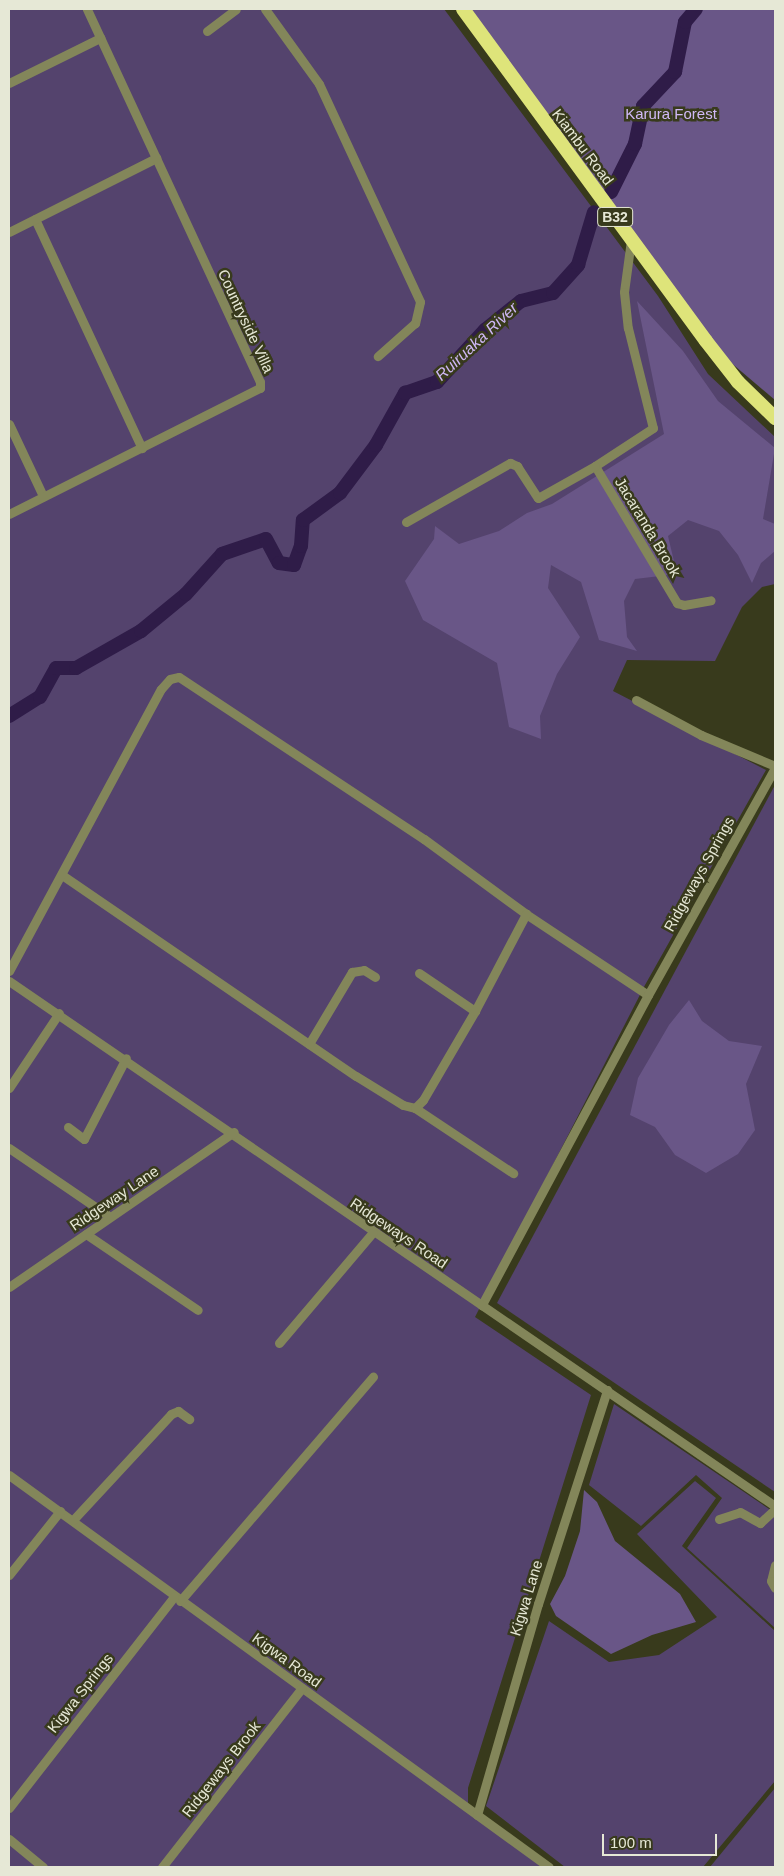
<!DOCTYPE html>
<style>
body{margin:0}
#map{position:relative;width:784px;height:1876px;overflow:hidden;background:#383a1c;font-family:Arial,sans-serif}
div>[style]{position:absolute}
.green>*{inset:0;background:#54436d}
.forest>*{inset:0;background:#695687}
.river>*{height:14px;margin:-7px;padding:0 7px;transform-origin:7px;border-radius:7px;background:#2f1c48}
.minor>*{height:9px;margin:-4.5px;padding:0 4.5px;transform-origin:4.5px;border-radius:4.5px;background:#83865a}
.trunk>*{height:14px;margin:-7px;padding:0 7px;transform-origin:7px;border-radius:7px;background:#dee47a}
span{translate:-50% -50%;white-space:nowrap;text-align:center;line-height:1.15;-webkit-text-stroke:5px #383a1c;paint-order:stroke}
.shield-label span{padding:1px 4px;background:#383a1c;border:1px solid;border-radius:4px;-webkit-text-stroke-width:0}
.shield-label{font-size:14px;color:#e6e8d6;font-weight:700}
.park-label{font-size:15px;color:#d0b9f6}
.street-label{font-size:15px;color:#e6e8d6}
.water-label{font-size:16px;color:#ceb7f4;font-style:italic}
.frame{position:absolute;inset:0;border:10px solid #e6e8d6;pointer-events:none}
.scale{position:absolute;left:602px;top:1834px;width:115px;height:22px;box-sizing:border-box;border:2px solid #e6e8d6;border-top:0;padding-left:6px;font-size:15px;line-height:18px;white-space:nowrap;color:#e6e8d6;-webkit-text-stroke:4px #383a1c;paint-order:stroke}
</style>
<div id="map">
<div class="green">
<i style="clip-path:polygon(9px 9px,444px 9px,658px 296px,708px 374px,775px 437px,775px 584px,762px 587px,742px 607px,715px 661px,627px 660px,613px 691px,766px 770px,645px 985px,475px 1317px,591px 1395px,468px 1788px,468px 1809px,546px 1867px,9px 1867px)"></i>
<i style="clip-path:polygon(775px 785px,775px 1492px,497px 1303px)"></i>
<i style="clip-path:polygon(614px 1404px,775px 1513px,775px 1628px,687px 1548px,722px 1498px,696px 1475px,641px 1526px,589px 1485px)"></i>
<i style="clip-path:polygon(695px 1481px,716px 1498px,682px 1546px,775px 1631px,775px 1781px,703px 1867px,565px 1867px,486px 1806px,549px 1621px,609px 1662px,659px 1655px,717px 1617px,637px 1534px)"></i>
<i style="clip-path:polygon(775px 1788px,775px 1867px,710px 1867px)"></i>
</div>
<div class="forest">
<i style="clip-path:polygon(465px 9px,775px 9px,775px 400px,709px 344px)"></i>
<i style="clip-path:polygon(637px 301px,683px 351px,718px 401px,775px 448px,763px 519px,775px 524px,775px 551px,761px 563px,752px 583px,738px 555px,719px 531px,688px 520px,668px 536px,677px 574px,635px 579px,624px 601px,627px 637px,637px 651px,599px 640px,581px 582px,551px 565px,548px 588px,580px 637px,557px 674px,540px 716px,541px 739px,509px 727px,497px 663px,423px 620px,405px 581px,434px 539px,435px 526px,459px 544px,499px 531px,527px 513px,552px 504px,664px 434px)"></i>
<i style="clip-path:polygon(689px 1000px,702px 1021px,729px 1041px,762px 1046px,746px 1084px,755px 1130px,738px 1154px,706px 1173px,675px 1155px,655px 1127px,630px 1115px,638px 1078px,669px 1025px)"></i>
<i style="clip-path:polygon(584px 1490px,597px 1502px,615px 1541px,680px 1594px,696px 1622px,652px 1635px,611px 1654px,556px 1616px,550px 1604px,565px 1576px,580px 1531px)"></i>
</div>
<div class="river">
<i style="left:611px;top:192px;width:54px;rotate:-63.4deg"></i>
<i style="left:635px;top:144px;width:39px;rotate:-78deg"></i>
<i style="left:643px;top:106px;width:47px;rotate:-46.7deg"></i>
<i style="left:675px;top:72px;width:51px;rotate:-78.7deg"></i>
<i style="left:685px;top:22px;width:17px;rotate:-50deg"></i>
<i style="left:9px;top:716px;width:36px;rotate:-32deg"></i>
<i style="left:40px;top:697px;width:33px;rotate:-61deg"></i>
<i style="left:56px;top:668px;width:20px"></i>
<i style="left:76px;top:668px;width:75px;rotate:-29.6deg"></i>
<i style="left:141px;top:631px;width:58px;rotate:-39.4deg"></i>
<i style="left:186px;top:594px;width:54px;rotate:-48deg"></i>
<i style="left:222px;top:554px;width:46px;rotate:-18.8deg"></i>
<i style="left:266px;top:539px;width:27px;rotate:62deg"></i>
<i style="left:279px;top:563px;width:15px;rotate:8deg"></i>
<i style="left:294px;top:565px;width:20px;rotate:-70deg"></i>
<i style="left:301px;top:546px;width:26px;rotate:-86deg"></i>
<i style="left:303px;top:520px;width:46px;rotate:-36.1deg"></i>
<i style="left:340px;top:493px;width:60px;rotate:-53.1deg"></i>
<i style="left:376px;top:445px;width:60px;rotate:-60.9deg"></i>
<i style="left:405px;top:393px;width:34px;rotate:-19deg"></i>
<i style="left:437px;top:382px;width:71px;rotate:-47.3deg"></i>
<i style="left:485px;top:330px;width:46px;rotate:-38.9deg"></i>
<i style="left:521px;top:301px;width:33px;rotate:-14deg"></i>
<i style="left:553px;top:293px;width:38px;rotate:-48deg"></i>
<i style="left:578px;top:265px;width:55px;rotate:-73.2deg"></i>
</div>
<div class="minor">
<i style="left:265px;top:9px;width:92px;rotate:54.2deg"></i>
<i style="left:319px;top:84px;width:240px;rotate:65.1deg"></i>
<i style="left:420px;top:302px;width:22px;rotate:103deg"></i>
<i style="left:415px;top:323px;width:50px;rotate:138.3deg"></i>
<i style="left:207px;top:31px;width:36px;rotate:-37deg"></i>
<i style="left:9px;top:83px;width:102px;rotate:-26.3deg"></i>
<i style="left:35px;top:219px;width:253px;rotate:65deg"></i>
<i style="left:9px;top:232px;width:165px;rotate:-26.7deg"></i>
<i style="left:631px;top:240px;width:52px;rotate:97.7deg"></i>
<i style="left:624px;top:292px;width:36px;rotate:84deg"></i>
<i style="left:628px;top:328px;width:103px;rotate:76deg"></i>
<i style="left:653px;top:428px;width:69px;rotate:146.8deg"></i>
<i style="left:595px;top:466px;width:160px;rotate:59.1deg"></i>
<i style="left:677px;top:603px;width:7px;rotate:16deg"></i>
<i style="left:684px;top:605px;width:27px;rotate:-10deg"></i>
<i style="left:9px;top:424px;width:80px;rotate:64.7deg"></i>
<i style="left:9px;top:514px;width:281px;rotate:-26.7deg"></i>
<i style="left:260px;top:388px;width:6px;rotate:-90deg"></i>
<i style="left:260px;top:382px;width:411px;rotate:-114.9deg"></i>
<i style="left:406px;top:522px;width:120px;rotate:-29.6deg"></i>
<i style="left:510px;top:463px;width:8px;rotate:23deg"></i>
<i style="left:517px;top:466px;width:38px;rotate:57deg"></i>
<i style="left:538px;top:498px;width:65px;rotate:-29.3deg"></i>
<i style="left:636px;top:700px;width:74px;rotate:28.3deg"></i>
<i style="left:701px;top:735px;width:80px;rotate:22.7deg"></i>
<i style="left:62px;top:875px;width:356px;rotate:34.4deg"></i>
<i style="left:356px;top:1076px;width:55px;rotate:31.7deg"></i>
<i style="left:403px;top:1105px;width:12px;rotate:14deg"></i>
<i style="left:415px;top:1108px;width:118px;rotate:33.6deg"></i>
<i style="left:9px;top:971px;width:320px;rotate:-61.7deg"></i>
<i style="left:161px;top:689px;width:13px;rotate:-48deg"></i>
<i style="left:170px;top:679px;width:9px;rotate:-13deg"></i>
<i style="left:179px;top:677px;width:294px;rotate:33.5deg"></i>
<i style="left:424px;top:839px;width:127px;rotate:36.3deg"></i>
<i style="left:526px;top:914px;width:146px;rotate:33.6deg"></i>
<i style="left:648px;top:995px;width:352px;rotate:118.2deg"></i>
<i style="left:419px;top:973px;width:68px;rotate:34.2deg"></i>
<i style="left:9px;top:981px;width:929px;rotate:34.43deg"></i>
<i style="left:648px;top:995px;width:260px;rotate:-60.8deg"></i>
<i style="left:309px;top:1044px;width:84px;rotate:-59.2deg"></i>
<i style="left:352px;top:972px;width:12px;rotate:-9deg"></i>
<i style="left:364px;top:970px;width:13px;rotate:32deg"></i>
<i style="left:9px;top:1088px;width:90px;rotate:-56.3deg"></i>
<i style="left:415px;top:1108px;width:11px;rotate:-45deg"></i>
<i style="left:423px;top:1100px;width:103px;rotate:-59.7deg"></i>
<i style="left:475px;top:1011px;width:110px;rotate:-62.3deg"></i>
<i style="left:68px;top:1127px;width:20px;rotate:37deg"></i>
<i style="left:84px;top:1139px;width:91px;rotate:-62.6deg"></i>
<i style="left:9px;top:1148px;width:122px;rotate:34.3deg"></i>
<i style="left:86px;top:1234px;width:135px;rotate:34.2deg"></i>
<i style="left:9px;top:1287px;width:273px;rotate:-34.6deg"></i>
<i style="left:279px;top:1343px;width:145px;rotate:-49.7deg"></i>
<i style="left:9px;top:1475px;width:667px;rotate:35.98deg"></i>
<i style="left:719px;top:1519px;width:22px;rotate:-18deg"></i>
<i style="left:740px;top:1512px;width:23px;rotate:29deg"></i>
<i style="left:760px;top:1523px;width:21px;rotate:-43deg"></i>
<i style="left:73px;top:1520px;width:144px;rotate:-47.2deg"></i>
<i style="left:171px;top:1414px;width:8px;rotate:-23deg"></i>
<i style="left:178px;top:1411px;width:14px;rotate:36deg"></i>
<i style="left:775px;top:1565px;width:16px;rotate:104deg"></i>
<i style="left:771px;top:1581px;width:8px;rotate:60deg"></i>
<i style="left:9px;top:1575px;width:82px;rotate:-51.4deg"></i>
<i style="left:180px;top:1601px;width:296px;rotate:-49.3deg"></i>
<i style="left:9px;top:1808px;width:268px;rotate:-52deg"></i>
<i style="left:477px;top:1815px;width:220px;rotate:-73.9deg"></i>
<i style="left:538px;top:1604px;width:225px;rotate:-72.1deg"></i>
<i style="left:9px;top:1839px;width:44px;rotate:39.5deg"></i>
<i style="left:162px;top:1867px;width:227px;rotate:-52deg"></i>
</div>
<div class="trunk">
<i style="left:463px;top:9px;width:411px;rotate:53.8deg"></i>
<i style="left:706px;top:341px;width:52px;rotate:52deg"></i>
<i style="left:738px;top:382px;width:52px;rotate:44.2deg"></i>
</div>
<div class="shield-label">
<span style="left:615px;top:217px">B32</span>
</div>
<div class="park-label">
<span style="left:671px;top:114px">Karura Forest</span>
</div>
<div class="street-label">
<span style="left:583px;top:147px;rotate:53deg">Kiambu Road</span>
<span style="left:246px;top:321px;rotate:65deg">Countryside Villa</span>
<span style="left:648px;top:527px;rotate:59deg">Jacaranda Brook</span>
<span style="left:699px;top:874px;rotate:-61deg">Ridgeways Springs</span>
<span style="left:114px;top:1198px;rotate:-34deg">Ridgeway Lane</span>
<span style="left:399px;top:1233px;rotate:34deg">Ridgeways Road</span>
<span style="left:526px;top:1598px;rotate:-73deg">Kigwa Lane</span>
<span style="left:287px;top:1660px;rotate:36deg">Kigwa Road</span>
<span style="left:80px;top:1693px;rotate:-52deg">Kigwa Springs</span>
<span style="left:221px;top:1769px;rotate:-52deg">Ridgeways Brook</span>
</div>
<div class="water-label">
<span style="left:477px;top:342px;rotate:-43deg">Ruiruaka River</span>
</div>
<div class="frame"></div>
<div class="scale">100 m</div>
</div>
